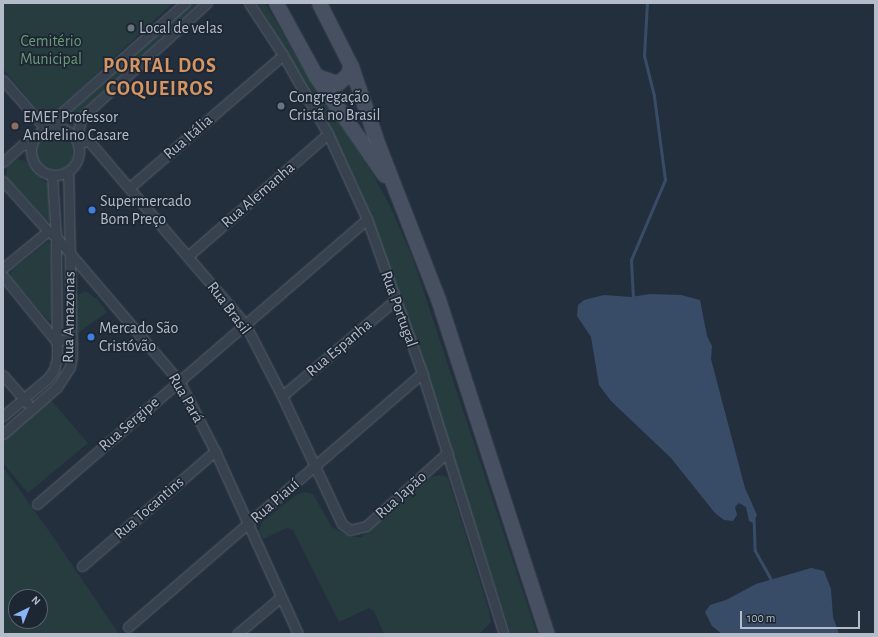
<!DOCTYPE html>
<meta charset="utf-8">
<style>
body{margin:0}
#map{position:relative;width:878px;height:637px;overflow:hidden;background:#242f3e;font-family:"Alegreya Sans",sans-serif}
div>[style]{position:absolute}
.green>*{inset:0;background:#263c3f}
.round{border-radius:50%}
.water>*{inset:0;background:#394c67}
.stream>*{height:2.5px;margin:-1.25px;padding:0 1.25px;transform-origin:1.25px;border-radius:1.25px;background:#394c67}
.roads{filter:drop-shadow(0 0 1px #565f6c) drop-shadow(0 0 1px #565f6c)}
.minor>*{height:9px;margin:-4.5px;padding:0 4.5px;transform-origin:4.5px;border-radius:4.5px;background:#38414e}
.minor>.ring{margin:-4.5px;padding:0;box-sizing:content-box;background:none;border:9px solid #38414e;border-radius:50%}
.secondary>*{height:13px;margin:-6.5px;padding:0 6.5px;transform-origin:6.5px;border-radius:6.5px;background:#465061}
.dots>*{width:11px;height:11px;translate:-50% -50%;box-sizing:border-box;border:2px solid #1d2633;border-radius:50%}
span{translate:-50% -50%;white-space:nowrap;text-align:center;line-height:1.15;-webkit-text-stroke:3.5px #1d2633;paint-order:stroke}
.poi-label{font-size:16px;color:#b4bcc9}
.left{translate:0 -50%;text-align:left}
.park-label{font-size:16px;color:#6b9a76}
.street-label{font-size:16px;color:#b4bcc9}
.district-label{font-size:20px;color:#d59563;font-weight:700;letter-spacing:1px}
.frame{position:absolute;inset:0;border:4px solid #b4bcc9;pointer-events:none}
.north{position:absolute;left:8px;top:589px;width:40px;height:40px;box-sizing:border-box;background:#1d2633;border:1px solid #59626f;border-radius:50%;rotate:43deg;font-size:11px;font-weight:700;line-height:16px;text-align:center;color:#b4bcc9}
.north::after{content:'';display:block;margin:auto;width:14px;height:18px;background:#8ab4f8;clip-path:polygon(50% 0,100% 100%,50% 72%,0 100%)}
.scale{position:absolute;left:740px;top:611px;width:120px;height:18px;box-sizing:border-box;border:2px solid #b4bcc9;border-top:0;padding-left:5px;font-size:12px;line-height:14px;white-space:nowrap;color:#b4bcc9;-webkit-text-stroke:3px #1d2633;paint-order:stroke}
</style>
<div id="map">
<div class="green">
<i style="clip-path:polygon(3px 3px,173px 3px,58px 109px,45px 112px,38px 110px,3px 69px)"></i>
<i style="clip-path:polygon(191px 3px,199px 3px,78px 114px,74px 128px,65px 118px)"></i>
<i style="clip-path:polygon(257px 3px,265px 3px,303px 68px,373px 174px,391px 208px,413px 259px,537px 634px,511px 634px,403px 305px,357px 183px,321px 111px)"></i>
<i class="round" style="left:36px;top:132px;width:38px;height:38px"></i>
<i style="clip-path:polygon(17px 159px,25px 161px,49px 186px,50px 220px,48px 222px,6px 176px,7px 167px)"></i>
<i style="clip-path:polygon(48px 241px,51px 244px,52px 319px,48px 320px,10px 276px,12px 270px)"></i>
<i style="clip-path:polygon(86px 291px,98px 300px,107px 312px,78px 333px,76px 301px,77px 295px)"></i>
<i style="clip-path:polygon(51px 400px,88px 443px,28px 493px,3px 463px,3px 440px)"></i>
<i style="clip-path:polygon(evenodd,3px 467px,49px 531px,119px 634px,3px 634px,3px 467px,16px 597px,40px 597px,40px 621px,16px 621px,16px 597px)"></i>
<i style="clip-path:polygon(443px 475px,448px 478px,489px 611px,491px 622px,479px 634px,384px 634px,374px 611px,369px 608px,339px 622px,293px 530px,287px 528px,263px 539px,259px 532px,262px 522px,296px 495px,305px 492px,313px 494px,332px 527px,351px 537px,361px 537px,431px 477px)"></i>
</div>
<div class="water">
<i style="clip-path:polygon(650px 294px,681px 295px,700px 300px,707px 336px,712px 346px,711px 359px,722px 401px,745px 488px,757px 515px,753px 523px,749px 521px,746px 507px,739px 503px,735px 507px,737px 515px,733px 521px,724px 520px,715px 513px,671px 458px,611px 401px,599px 385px,591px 337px,577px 316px,578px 305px,584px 300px,604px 295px,631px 297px)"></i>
<i style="clip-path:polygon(811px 568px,824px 571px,831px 589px,833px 617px,839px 634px,722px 634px,712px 626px,705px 612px,710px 605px,726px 600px,756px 584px)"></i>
</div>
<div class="stream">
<i style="left:633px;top:299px;width:39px;rotate:-93deg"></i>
<i style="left:631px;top:260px;width:87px;rotate:-67deg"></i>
<i style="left:665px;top:180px;width:85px;rotate:-97.5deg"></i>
<i style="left:654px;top:96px;width:41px;rotate:-104deg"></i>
<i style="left:644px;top:56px;width:53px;rotate:-86.8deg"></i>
<i style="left:754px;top:517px;width:33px;rotate:88deg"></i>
<i style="left:755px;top:550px;width:37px;rotate:61deg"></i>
</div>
<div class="roads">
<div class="minor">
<i style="left:249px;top:3px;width:62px;rotate:56.8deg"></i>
<i style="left:283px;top:55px;width:91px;rotate:60.3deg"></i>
<i style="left:328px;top:134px;width:94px;rotate:65.4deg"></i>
<i style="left:367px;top:219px;width:164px;rotate:70.3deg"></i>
<i style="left:422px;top:373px;width:274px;rotate:72.6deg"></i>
<i style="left:3px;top:80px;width:64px;rotate:48.8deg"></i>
<i class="ring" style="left:31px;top:127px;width:39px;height:39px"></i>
<i style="left:53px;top:127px;width:16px;rotate:-60deg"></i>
<i style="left:61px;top:113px;width:166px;rotate:-41.6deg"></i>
<i style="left:76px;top:139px;width:23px;rotate:-75deg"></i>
<i style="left:82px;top:117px;width:169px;rotate:-42.4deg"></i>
<i style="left:78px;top:144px;width:11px;rotate:-22deg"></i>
<i style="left:88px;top:140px;width:242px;rotate:49.5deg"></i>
<i style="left:245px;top:324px;width:81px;rotate:62.8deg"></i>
<i style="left:282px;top:396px;width:141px;rotate:64.9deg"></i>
<i style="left:342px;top:524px;width:10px;rotate:37deg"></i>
<i style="left:350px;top:530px;width:16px;rotate:-14deg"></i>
<i style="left:366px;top:526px;width:110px;rotate:-42.1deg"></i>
<i style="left:3px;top:162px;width:25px;rotate:-42deg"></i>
<i style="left:22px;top:145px;width:9px;rotate:-6deg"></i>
<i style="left:3px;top:181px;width:67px;rotate:48deg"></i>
<i style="left:48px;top:231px;width:10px;rotate:37deg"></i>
<i style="left:56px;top:237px;width:189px;rotate:49.5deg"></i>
<i style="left:179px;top:381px;width:79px;rotate:62.8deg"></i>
<i style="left:215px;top:451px;width:201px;rotate:65.6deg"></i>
<i style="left:129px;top:188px;width:203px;rotate:-40.8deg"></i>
<i style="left:188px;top:256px;width:186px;rotate:-41.1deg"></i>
<i style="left:3px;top:268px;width:58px;rotate:-39.4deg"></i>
<i style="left:3px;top:276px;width:84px;rotate:50.8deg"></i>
<i style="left:56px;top:341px;width:15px;rotate:-8deg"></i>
<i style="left:3px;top:375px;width:37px;rotate:49deg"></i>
<i style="left:282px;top:396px;width:148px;rotate:-40.3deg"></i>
<i style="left:3px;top:416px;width:57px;rotate:-40.1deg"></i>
<i style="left:47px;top:379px;width:11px;rotate:-52deg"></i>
<i style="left:54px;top:370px;width:12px;rotate:-76deg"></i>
<i style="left:57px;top:358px;width:121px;rotate:-90.5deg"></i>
<i style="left:56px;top:237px;width:62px;rotate:-93.7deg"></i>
<i style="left:3px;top:434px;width:72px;rotate:-41deg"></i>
<i style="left:57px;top:387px;width:24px;rotate:-57deg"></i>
<i style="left:70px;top:367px;width:11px;rotate:-80deg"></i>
<i style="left:72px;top:356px;width:185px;rotate:-91.2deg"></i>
<i style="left:37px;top:504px;width:436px;rotate:-40.8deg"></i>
<i style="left:82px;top:566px;width:176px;rotate:-40.8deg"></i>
<i style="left:128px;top:627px;width:389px;rotate:-40.8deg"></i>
<i style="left:237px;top:634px;width:57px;rotate:-40.1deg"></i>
</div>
<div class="secondary">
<i style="left:276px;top:3px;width:83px;rotate:61.3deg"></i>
<i style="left:316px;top:76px;width:120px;rotate:55.5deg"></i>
<i style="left:319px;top:3px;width:71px;rotate:63.1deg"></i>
<i style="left:351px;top:66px;width:83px;rotate:71.1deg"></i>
<i style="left:378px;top:145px;width:165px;rotate:68.7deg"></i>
<i style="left:438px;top:299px;width:352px;rotate:72deg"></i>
<i style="left:316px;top:76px;width:23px;rotate:18deg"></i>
<i style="left:338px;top:83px;width:12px;rotate:-42deg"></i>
<i style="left:347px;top:75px;width:10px;rotate:-66deg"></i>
</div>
</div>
<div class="dots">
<i style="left:131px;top:28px;background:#6b7280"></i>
<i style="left:281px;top:106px;background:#6b7280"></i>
<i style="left:15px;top:126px;background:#8d6e63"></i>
<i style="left:92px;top:210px;background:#3f7fe0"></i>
<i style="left:91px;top:337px;background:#3f7fe0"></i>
</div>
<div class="poi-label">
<span class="left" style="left:139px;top:28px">Local de velas</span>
<span class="left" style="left:289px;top:106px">Congregação<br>Cristã no Brasil</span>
<span class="left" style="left:23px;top:126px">EMEF Professor<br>Andrelino Casare</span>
<span class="left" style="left:100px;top:210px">Supermercado<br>Bom Preço</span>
<span class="left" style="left:99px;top:337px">Mercado São<br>Cristóvão</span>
</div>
<div class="park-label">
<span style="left:51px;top:50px">Cemitério<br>Municipal</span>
</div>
<div class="street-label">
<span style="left:188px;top:137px;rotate:-41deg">Rua Itália</span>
<span style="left:258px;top:195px;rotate:-41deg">Rua Alemanha</span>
<span style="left:229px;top:308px;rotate:53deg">Rua Brasil</span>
<span style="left:399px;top:309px;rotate:70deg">Rua Portugal</span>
<span style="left:69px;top:317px;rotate:-89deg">Rua Amazonas</span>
<span style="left:339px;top:348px;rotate:-40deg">Rua Espanha</span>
<span style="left:186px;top:398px;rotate:60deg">Rua Pará</span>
<span style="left:129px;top:424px;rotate:-41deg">Rua Sergipe</span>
<span style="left:401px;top:495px;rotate:-42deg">Rua Japão</span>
<span style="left:275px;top:501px;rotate:-41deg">Rua Piauí</span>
<span style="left:149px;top:508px;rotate:-41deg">Rua Tocantins</span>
</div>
<div class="district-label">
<span style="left:160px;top:78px">PORTAL DOS<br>COQUEIROS</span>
</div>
<div class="frame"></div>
<div class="north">N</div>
<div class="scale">100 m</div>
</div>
